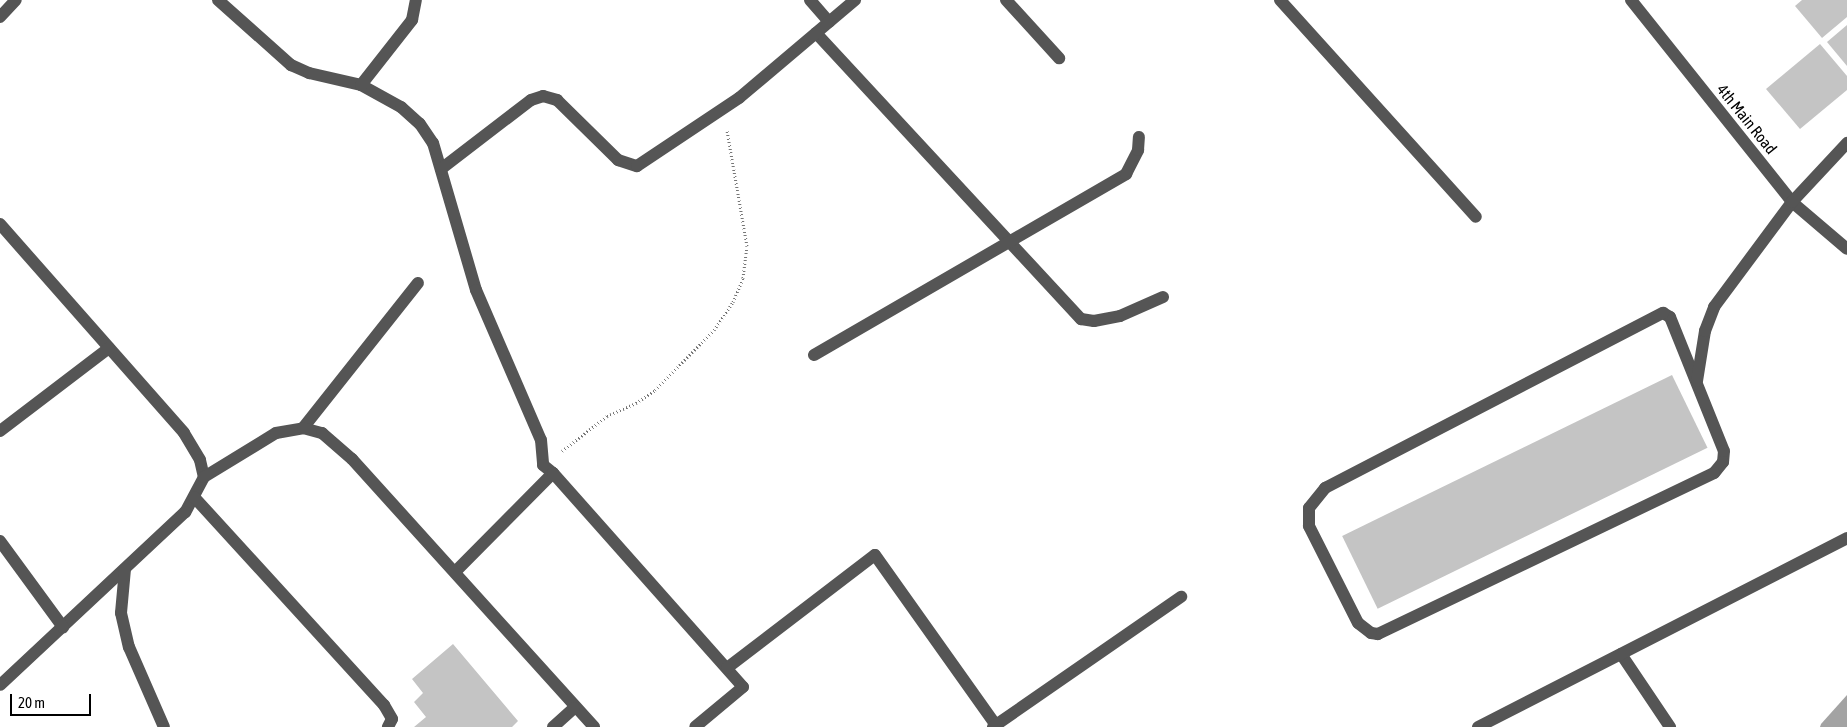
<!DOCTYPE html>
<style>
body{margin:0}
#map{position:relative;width:1847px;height:727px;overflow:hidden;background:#fff;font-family:"Asap Condensed",sans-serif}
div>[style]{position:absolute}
.water>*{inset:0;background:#a3a3a3}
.building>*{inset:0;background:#c4c4c4;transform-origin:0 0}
.path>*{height:3px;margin-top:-1.5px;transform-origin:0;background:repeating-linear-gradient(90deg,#777 0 1px,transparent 0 3.5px)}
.minor>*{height:12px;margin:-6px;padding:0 6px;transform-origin:6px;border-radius:6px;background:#555}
span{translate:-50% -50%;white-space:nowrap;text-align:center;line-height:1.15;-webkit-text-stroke:4.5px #fff;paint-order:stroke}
.street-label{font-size:16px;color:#000}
.scale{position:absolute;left:10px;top:694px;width:81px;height:22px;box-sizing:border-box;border:2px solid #000;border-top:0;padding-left:6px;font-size:15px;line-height:18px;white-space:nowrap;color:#000;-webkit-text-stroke:4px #fff;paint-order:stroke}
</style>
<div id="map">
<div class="water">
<i style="clip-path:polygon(1847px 695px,1847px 727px,1820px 727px,1821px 724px)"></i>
</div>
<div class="building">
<i style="clip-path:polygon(1802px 0,1847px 0,1847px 17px,1822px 38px,1795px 6px)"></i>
<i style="clip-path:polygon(1847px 25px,1847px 66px,1827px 42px)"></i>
<i style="clip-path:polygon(1820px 44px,1847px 76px,1847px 90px,1800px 129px,1766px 89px)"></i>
<i style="left:1672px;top:375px;width:81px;height:367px;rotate:64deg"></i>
<i style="clip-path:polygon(453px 644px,518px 721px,512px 727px,414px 727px,426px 717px,414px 702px,423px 693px,412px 679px)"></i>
</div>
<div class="path">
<i style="left:562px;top:451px;width:57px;rotate:-37.9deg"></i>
<i style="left:607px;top:416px;width:32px;rotate:-24deg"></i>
<i style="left:636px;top:403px;width:23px;rotate:-34deg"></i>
<i style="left:655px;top:390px;width:84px;rotate:-45.5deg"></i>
<i style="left:714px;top:330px;width:34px;rotate:-56deg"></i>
<i style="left:733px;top:302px;width:26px;rotate:-67deg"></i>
<i style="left:743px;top:278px;width:32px;rotate:-83deg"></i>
<i style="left:747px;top:246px;width:118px;rotate:-99.8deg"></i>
</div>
<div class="minor">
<i style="left:218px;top:0;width:98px;rotate:41.7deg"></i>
<i style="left:291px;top:65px;width:20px;rotate:24deg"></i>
<i style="left:309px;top:73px;width:53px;rotate:13deg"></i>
<i style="left:361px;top:85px;width:46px;rotate:28.8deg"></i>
<i style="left:401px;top:107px;width:25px;rotate:42deg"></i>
<i style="left:420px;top:124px;width:23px;rotate:56deg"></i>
<i style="left:433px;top:143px;width:153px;rotate:73.7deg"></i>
<i style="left:476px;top:290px;width:163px;rotate:66.6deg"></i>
<i style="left:541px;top:440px;width:25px;rotate:85deg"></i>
<i style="left:543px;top:465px;width:13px;rotate:39deg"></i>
<i style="left:553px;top:473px;width:139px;rotate:134.7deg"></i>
<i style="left:810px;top:0;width:29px;rotate:49deg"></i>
<i style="left:1006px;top:0;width:79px;rotate:47.6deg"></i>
<i style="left:1280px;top:0;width:292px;rotate:47.9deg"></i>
<i style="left:1631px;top:0;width:258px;rotate:51.4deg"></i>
<i style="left:1792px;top:202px;width:72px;rotate:40.5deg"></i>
<i style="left:0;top:17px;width:23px;rotate:-47deg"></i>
<i style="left:816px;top:33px;width:390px;rotate:47.2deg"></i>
<i style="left:1081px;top:319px;width:13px;rotate:9deg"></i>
<i style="left:1094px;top:321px;width:26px;rotate:-11deg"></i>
<i style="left:1120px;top:316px;width:47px;rotate:-23.8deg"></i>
<i style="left:361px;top:85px;width:83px;rotate:-51.9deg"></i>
<i style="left:412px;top:20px;width:20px;rotate:-79deg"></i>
<i style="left:441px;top:169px;width:113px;rotate:-37.5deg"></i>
<i style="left:531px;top:100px;width:13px;rotate:-18deg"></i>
<i style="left:543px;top:96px;width:15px;rotate:16deg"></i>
<i style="left:557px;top:100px;width:86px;rotate:44.5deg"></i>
<i style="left:618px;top:160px;width:20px;rotate:18deg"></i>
<i style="left:637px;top:166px;width:123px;rotate:-33.7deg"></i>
<i style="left:739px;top:98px;width:152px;rotate:-40.2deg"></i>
<i style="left:0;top:224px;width:278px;rotate:48.6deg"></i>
<i style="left:184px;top:433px;width:31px;rotate:59deg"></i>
<i style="left:200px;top:460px;width:17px;rotate:77deg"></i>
<i style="left:204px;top:477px;width:40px;rotate:118deg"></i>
<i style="left:185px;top:512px;width:253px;rotate:136.9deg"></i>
<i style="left:1663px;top:313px;width:8px;rotate:30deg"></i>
<i style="left:1670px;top:317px;width:144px;rotate:68.1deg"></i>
<i style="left:1724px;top:451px;width:11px;rotate:95deg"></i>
<i style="left:1723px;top:462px;width:14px;rotate:129deg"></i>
<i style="left:1714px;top:473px;width:373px;rotate:154.4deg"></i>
<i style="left:1378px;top:634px;width:7px;rotate:-172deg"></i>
<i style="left:1371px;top:633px;width:16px;rotate:-142deg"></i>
<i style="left:1358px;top:623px;width:109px;rotate:-116.8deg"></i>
<i style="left:1309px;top:526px;width:18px;rotate:-90deg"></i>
<i style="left:1309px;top:508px;width:26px;rotate:-51deg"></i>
<i style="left:1325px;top:488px;width:381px;rotate:-27.4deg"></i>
<i style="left:814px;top:355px;width:361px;rotate:-30.1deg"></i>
<i style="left:1126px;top:174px;width:27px;rotate:-63deg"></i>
<i style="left:1138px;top:150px;width:13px;rotate:-86deg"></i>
<i style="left:1697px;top:381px;width:51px;rotate:-80.9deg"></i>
<i style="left:1705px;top:331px;width:26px;rotate:-69deg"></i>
<i style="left:1714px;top:307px;width:131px;rotate:-53.4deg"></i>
<i style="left:1792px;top:202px;width:81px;rotate:-47deg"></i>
<i style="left:303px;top:428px;width:185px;rotate:-51.6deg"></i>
<i style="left:0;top:431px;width:137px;rotate:-37.3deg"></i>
<i style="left:553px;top:473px;width:286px;rotate:48.4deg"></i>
<i style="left:743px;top:687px;width:62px;rotate:140.2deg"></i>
<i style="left:204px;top:477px;width:84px;rotate:-31.4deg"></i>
<i style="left:276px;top:433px;width:27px;rotate:-10deg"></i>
<i style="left:303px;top:428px;width:20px;rotate:15deg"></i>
<i style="left:322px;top:433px;width:40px;rotate:41deg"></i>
<i style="left:352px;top:459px;width:361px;rotate:47.9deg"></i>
<i style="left:194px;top:497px;width:282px;rotate:47.6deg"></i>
<i style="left:384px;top:705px;width:16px;rotate:60deg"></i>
<i style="left:392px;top:719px;width:9px;rotate:117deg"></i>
<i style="left:0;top:541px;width:107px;rotate:53.8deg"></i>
<i style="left:125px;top:569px;width:44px;rotate:95.2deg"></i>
<i style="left:121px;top:613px;width:35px;rotate:77deg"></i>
<i style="left:129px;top:647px;width:87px;rotate:66.4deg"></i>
<i style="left:1621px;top:654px;width:88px;rotate:56.1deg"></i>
<i style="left:727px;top:668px;width:186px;rotate:-37.4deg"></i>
<i style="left:875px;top:555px;width:209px;rotate:54.6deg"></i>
<i style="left:553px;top:727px;width:28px;rotate:-42deg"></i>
<i style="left:993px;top:727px;width:229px;rotate:-34.7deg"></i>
<i style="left:1478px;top:727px;width:415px;rotate:-27.1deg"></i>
</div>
<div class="street-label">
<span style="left:1747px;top:119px;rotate:51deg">4th Main Road</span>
</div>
<div class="scale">20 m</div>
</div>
